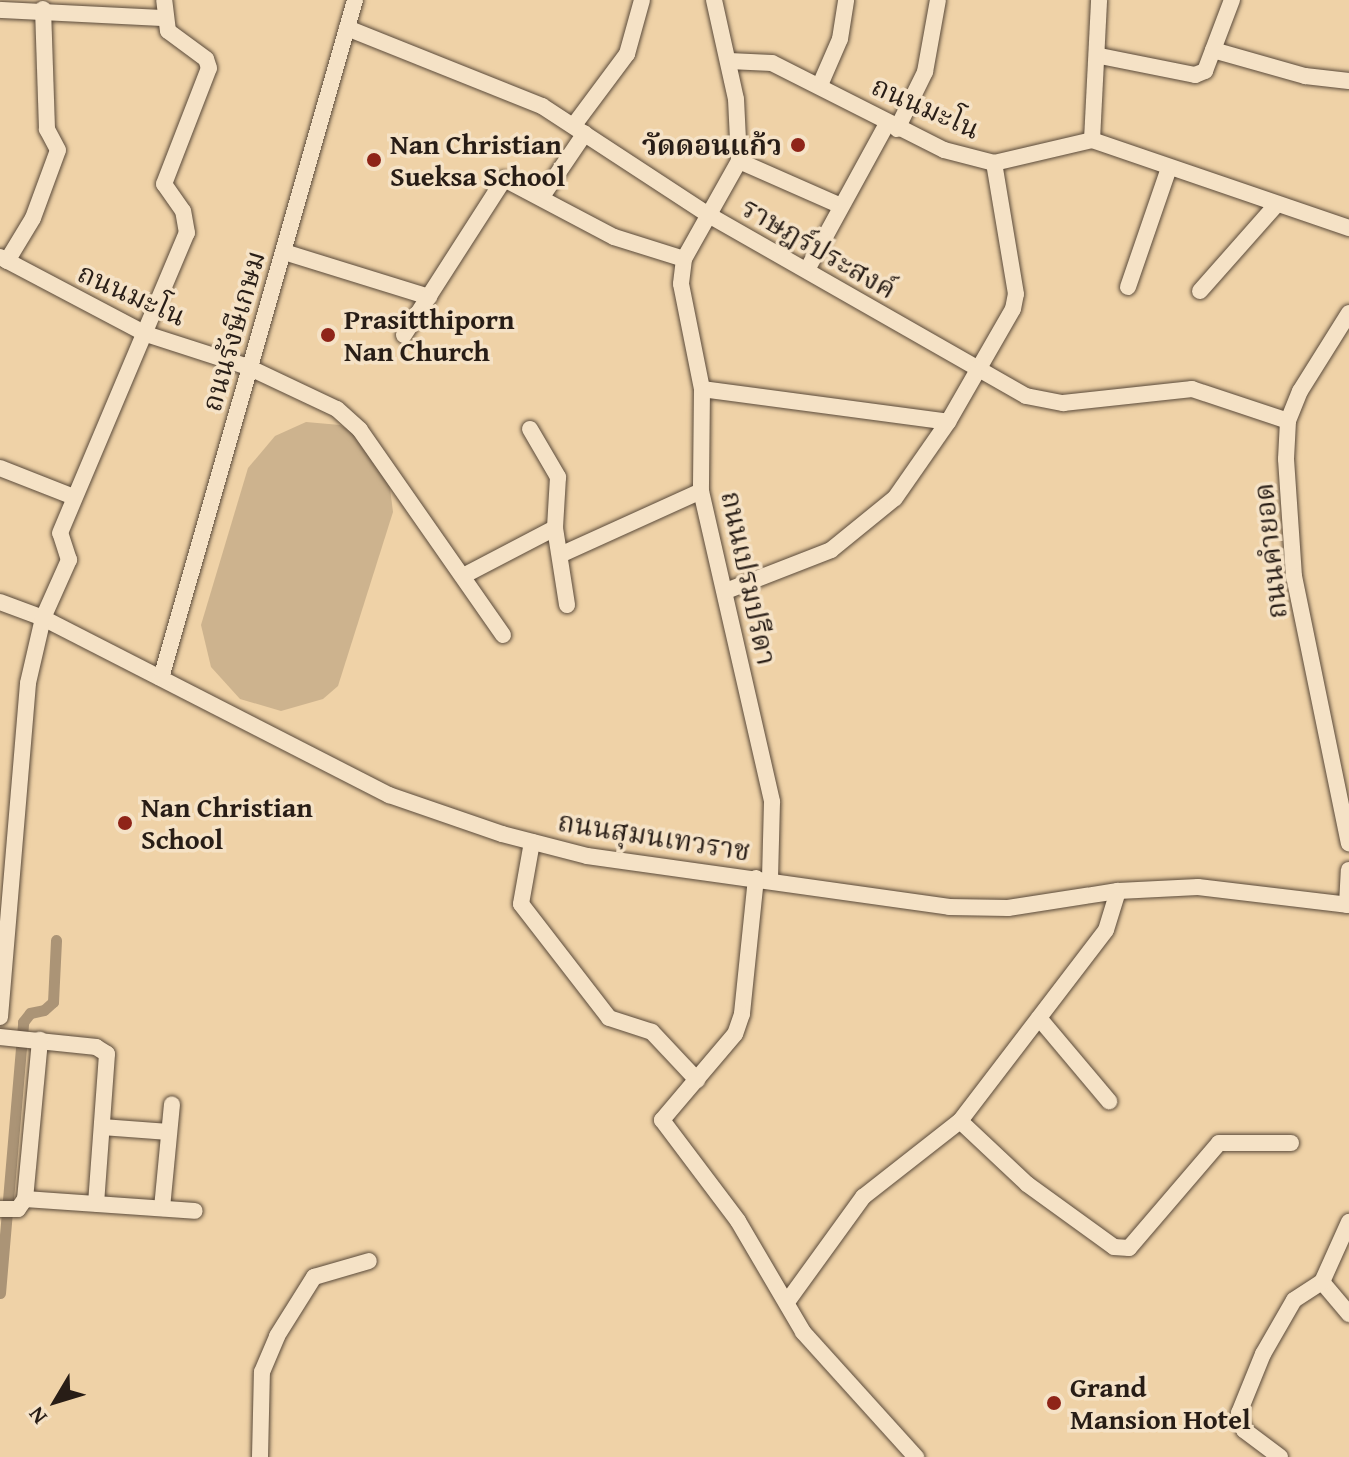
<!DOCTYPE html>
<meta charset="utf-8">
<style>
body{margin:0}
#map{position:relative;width:1349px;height:1457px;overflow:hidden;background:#efd2a7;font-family:"Gentium Book Plus","Noto Serif Thai",serif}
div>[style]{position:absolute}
.green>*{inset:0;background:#cdb38e}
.canal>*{height:11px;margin:-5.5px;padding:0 5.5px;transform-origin:5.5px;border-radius:5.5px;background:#ab9476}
.roads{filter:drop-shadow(0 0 2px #5a4a3a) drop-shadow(0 0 2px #5a4a3a)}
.minor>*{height:16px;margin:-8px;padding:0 8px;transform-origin:8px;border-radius:8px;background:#f5e2c6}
.dots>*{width:22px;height:22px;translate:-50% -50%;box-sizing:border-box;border:4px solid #f5e2c6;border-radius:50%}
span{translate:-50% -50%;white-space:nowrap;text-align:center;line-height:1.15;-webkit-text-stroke:7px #f5e2c6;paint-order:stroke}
.street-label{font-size:28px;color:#281d16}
.poi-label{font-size:28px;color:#281d16;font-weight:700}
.left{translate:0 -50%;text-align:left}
.right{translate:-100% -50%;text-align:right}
.north{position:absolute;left:16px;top:1361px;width:80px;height:80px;-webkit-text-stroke:6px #f5e2c6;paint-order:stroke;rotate:232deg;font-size:22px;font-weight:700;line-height:32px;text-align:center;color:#281d16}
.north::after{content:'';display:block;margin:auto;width:28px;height:36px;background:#281d16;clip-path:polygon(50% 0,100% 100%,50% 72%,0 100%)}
</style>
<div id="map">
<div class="green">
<i style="clip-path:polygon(306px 422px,340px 425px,367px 442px,388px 472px,393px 512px,338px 686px,323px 699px,281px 711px,240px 699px,211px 667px,201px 625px,248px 468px,275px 436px)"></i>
</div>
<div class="canal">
<i style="left:0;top:1293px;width:272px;rotate:-85.1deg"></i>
<i style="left:23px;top:1022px;width:11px;rotate:-52deg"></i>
<i style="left:30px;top:1013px;width:14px;rotate:-12deg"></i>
<i style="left:44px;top:1010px;width:12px;rotate:-42deg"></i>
<i style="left:53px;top:1002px;width:62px;rotate:-87.2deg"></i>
</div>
<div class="roads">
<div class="minor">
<i style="left:714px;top:0;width:101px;rotate:77.5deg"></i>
<i style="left:736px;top:99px;width:62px;rotate:87.2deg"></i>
<i style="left:739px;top:161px;width:112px;rotate:119.3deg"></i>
<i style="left:684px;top:259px;width:25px;rotate:97deg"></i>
<i style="left:681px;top:284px;width:107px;rotate:78.7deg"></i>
<i style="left:702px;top:389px;width:102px;rotate:90.6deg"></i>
<i style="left:701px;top:491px;width:319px;rotate:77.1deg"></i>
<i style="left:772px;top:802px;width:78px;rotate:91.5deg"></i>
<i style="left:0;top:10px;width:164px;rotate:2.8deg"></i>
<i style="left:347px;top:28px;width:210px;rotate:21.8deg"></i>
<i style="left:542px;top:106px;width:197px;rotate:33.2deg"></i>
<i style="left:707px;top:214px;width:367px;rotate:29.7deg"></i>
<i style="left:1026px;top:396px;width:38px;rotate:11deg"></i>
<i style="left:1063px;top:403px;width:130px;rotate:-6.2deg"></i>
<i style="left:1192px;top:389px;width:101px;rotate:18.4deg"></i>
<i style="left:1213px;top:50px;width:96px;rotate:15.8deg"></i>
<i style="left:1305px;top:76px;width:44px;rotate:6.5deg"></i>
<i style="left:1100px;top:56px;width:97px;rotate:11.3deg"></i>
<i style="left:1195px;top:75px;width:11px;rotate:-22deg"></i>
<i style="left:1205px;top:71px;width:76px;rotate:-69.2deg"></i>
<i style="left:729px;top:61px;width:43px;rotate:2.7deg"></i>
<i style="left:772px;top:63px;width:193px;rotate:26.8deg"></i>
<i style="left:944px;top:150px;width:52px;rotate:14.6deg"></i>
<i style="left:994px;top:163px;width:101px;rotate:-13.2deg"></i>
<i style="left:1092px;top:140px;width:272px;rotate:18.9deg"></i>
<i style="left:820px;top:85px;width:50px;rotate:-66.5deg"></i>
<i style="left:840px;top:39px;width:39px;rotate:-81deg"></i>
<i style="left:574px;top:125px;width:89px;rotate:-53.3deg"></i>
<i style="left:627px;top:54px;width:56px;rotate:-74.5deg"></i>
<i style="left:897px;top:129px;width:64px;rotate:-63.8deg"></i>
<i style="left:925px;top:72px;width:73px;rotate:-79.8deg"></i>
<i style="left:1092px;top:140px;width:140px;rotate:-87.1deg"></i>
<i style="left:739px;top:161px;width:111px;rotate:23.8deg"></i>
<i style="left:541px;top:198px;width:78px;rotate:-55.9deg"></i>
<i style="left:284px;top:252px;width:152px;rotate:17.2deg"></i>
<i style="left:0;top:257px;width:165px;rotate:27.8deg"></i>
<i style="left:146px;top:334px;width:107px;rotate:17.9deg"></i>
<i style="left:248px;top:367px;width:98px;rotate:25.3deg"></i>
<i style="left:337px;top:409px;width:31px;rotate:42deg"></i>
<i style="left:360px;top:430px;width:250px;rotate:55.1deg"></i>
<i style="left:7px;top:261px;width:50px;rotate:-58.8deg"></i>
<i style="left:33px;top:218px;width:72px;rotate:-69.8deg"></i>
<i style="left:58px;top:150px;width:24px;rotate:-118deg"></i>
<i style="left:47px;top:129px;width:120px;rotate:-91.9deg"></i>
<i style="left:808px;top:268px;width:164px;rotate:-61.3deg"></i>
<i style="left:1128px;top:287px;width:126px;rotate:-71deg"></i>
<i style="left:1200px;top:291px;width:116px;rotate:-48.5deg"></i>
<i style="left:1349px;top:313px;width:92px;rotate:122.1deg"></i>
<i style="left:1300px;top:391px;width:32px;rotate:112deg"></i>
<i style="left:1288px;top:421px;width:38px;rotate:93deg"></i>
<i style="left:1286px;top:459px;width:117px;rotate:86.1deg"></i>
<i style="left:1294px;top:576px;width:273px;rotate:78.4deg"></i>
<i style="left:404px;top:335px;width:185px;rotate:-57.3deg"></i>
<i style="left:504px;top:179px;width:124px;rotate:27.8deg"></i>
<i style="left:614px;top:237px;width:73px;rotate:17.4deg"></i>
<i style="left:702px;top:389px;width:248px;rotate:7.6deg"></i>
<i style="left:530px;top:429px;width:56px;rotate:59.7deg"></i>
<i style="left:558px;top:477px;width:51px;rotate:93.4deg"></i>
<i style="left:555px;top:528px;width:78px;rotate:81.1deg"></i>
<i style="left:0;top:468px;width:79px;rotate:21.4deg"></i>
<i style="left:560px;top:555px;width:155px;rotate:-24.4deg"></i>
<i style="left:463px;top:576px;width:104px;rotate:-27.6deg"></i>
<i style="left:726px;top:591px;width:113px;rotate:-21.3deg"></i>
<i style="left:831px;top:550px;width:82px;rotate:-39.1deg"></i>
<i style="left:895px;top:498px;width:93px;rotate:-55.1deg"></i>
<i style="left:948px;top:422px;width:130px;rotate:-60.1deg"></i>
<i style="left:1013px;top:309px;width:15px;rotate:-79deg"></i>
<i style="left:1016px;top:294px;width:133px;rotate:-99.5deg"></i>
<i style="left:0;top:602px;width:46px;rotate:20.4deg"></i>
<i style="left:43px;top:618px;width:389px;rotate:27.1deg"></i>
<i style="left:389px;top:795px;width:120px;rotate:19deg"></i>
<i style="left:502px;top:834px;width:88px;rotate:14.5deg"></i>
<i style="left:587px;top:856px;width:366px;rotate:8deg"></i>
<i style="left:949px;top:907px;width:59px;rotate:1deg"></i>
<i style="left:1008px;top:908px;width:111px;rotate:-8.8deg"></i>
<i style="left:1118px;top:891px;width:80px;rotate:-2.9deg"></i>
<i style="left:1198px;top:887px;width:152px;rotate:6.8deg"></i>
<i style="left:161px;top:678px;width:705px;rotate:-74.03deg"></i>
<i style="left:532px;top:842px;width:63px;rotate:100.1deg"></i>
<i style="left:521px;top:904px;width:144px;rotate:52.3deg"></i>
<i style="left:609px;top:1018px;width:45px;rotate:18deg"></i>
<i style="left:652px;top:1032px;width:66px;rotate:46.8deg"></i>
<i style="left:756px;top:878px;width:137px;rotate:95.9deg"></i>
<i style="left:742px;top:1014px;width:21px;rotate:109deg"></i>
<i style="left:735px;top:1034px;width:113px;rotate:130.3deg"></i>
<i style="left:662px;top:1120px;width:126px;rotate:53deg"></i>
<i style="left:738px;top:1221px;width:129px;rotate:59.6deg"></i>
<i style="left:803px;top:1332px;width:169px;rotate:47.9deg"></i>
<i style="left:1347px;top:905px;width:35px;rotate:-87deg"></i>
<i style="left:0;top:1017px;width:335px;rotate:-85.2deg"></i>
<i style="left:28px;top:683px;width:67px;rotate:-77deg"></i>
<i style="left:43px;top:618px;width:64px;rotate:-65.9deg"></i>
<i style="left:69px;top:560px;width:28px;rotate:-108deg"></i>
<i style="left:60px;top:533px;width:326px;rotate:-67.1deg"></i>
<i style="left:187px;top:233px;width:22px;rotate:-100deg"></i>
<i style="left:183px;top:211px;width:33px;rotate:-125deg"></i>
<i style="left:164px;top:184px;width:124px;rotate:-68.8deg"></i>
<i style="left:209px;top:68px;width:9px;rotate:-108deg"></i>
<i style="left:206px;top:59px;width:47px;rotate:-143.6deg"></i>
<i style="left:168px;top:31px;width:31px;rotate:-97deg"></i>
<i style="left:1039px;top:1018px;width:109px;rotate:49.9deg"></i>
<i style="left:0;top:1037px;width:97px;rotate:5.9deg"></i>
<i style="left:96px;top:1047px;width:13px;rotate:32deg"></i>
<i style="left:107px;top:1054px;width:150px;rotate:94.2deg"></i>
<i style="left:960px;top:1121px;width:92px;rotate:43.2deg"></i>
<i style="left:1027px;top:1184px;width:107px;rotate:35.9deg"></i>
<i style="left:1114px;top:1247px;width:15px;rotate:4deg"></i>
<i style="left:1129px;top:1248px;width:138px;rotate:-49.4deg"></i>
<i style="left:1219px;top:1143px;width:72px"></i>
<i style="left:102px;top:1127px;width:67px;rotate:4.3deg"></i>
<i style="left:25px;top:1199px;width:170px;rotate:4deg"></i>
<i style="left:162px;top:1208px;width:104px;rotate:-84.5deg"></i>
<i style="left:0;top:1209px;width:18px"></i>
<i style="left:18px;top:1209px;width:12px;rotate:-55deg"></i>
<i style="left:25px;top:1199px;width:160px;rotate:-84.6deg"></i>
<i style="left:1322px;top:1282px;width:42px;rotate:49.8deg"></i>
<i style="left:787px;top:1302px;width:130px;rotate:-54.1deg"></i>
<i style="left:863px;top:1197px;width:123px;rotate:-38.1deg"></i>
<i style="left:960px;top:1121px;width:240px;rotate:-52.6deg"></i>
<i style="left:1106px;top:930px;width:41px;rotate:-72.9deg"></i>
<i style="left:260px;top:1457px;width:85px;rotate:-88.7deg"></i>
<i style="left:262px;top:1372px;width:39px;rotate:-67deg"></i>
<i style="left:277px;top:1336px;width:70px;rotate:-57.9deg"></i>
<i style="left:314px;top:1277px;width:57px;rotate:-16.2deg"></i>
<i style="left:1280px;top:1457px;width:45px;rotate:-143.1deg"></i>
<i style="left:1244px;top:1430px;width:18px;rotate:-106deg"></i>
<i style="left:1239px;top:1413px;width:64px;rotate:-67.9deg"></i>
<i style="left:1263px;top:1354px;width:62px;rotate:-60.1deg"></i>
<i style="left:1294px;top:1300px;width:33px;rotate:-33deg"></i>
<i style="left:1322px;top:1282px;width:66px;rotate:-65.8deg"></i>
</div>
</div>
<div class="dots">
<i style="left:798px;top:145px;background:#8f2418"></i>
<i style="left:374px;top:160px;background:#8f2418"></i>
<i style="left:328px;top:335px;background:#8f2418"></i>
<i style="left:125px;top:823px;background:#8f2418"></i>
<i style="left:1054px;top:1403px;background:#8f2418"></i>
</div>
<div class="street-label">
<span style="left:926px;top:107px;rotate:24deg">ถนนมะโน</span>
<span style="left:819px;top:248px;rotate:30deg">ราษฎร์ประสงค์</span>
<span style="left:132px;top:294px;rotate:24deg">ถนนมะโน</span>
<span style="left:233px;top:331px;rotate:-74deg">ถนนรังษีเกษม</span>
<span style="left:1270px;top:551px;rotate:-96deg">ถนนคำยอด</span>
<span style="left:749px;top:578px;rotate:78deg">ถนนเปรมปรีดา</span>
<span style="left:654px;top:836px;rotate:9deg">ถนนสุมนเทวราช</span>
</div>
<div class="poi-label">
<span class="left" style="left:390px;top:160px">Nan Christian<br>Sueksa School</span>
<span class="right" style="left:782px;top:145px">วัดดอนแก้ว</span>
<span class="left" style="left:344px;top:335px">Prasitthiporn<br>Nan Church</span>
<span class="left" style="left:141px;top:823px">Nan Christian<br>School</span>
<span class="left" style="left:1070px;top:1403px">Grand<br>Mansion Hotel</span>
</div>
<div class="north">N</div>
</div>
